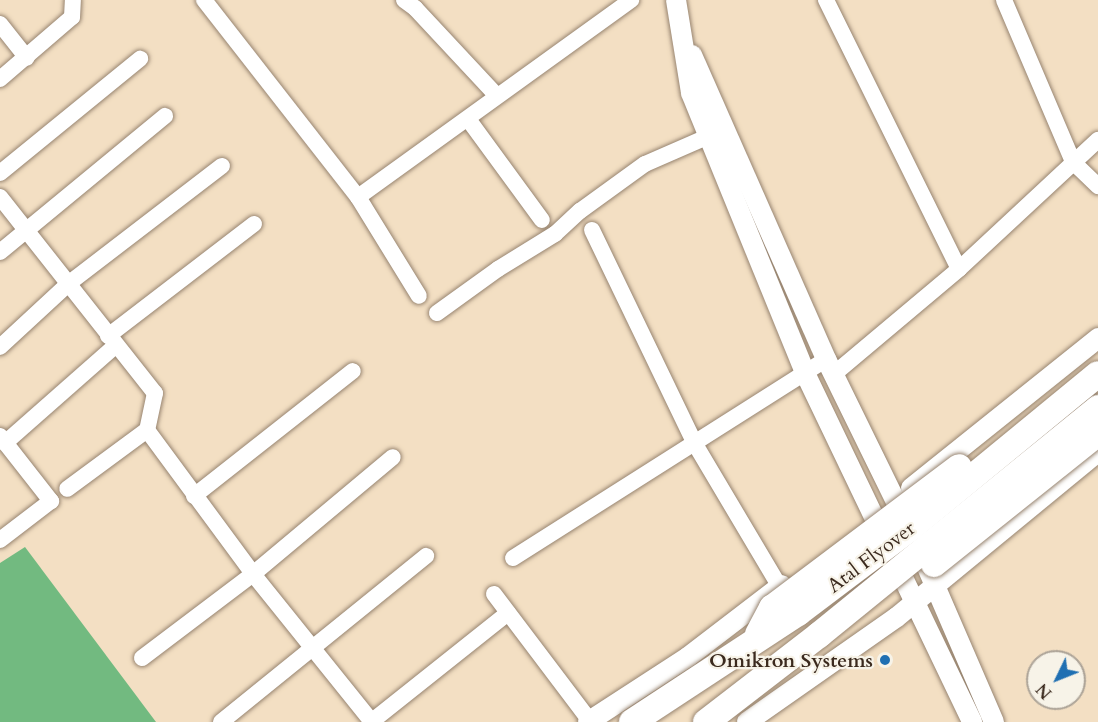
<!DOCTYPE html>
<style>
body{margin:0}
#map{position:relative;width:1098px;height:722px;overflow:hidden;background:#f3dfc3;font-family:Cardo,serif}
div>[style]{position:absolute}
.forest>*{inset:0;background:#72ba80}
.roads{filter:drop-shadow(0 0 2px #978470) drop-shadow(0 0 2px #978470)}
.minor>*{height:16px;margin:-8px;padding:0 8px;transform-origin:8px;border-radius:8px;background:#fff}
.tertiary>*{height:20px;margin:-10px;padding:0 10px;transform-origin:10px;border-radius:10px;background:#fff}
.bridges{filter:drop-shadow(0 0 2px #978470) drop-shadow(0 0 2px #978470)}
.primary-bridge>*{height:26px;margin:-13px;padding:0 13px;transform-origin:13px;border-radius:13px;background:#fff}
.dots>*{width:16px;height:16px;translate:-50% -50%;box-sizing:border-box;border:3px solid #f7f3e8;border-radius:50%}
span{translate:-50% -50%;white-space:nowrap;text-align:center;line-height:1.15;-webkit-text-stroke:4.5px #f7f3e8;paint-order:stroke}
.street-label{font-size:20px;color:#3b2a1e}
.poi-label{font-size:20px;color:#3b2a1e;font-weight:700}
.right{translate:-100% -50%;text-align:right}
.north{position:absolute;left:1026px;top:650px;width:60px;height:60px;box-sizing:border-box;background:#f7f3e8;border:2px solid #aca397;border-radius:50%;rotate:227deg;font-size:16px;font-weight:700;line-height:24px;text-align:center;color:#3b2a1e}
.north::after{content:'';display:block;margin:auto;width:21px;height:27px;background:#1f6fb2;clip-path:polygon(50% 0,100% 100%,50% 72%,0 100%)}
</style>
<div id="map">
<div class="forest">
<i style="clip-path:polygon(25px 547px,156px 722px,0 722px,0 563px)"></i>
</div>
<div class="roads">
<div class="minor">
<i style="left:204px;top:0;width:250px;rotate:52deg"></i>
<i style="left:358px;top:197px;width:116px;rotate:58.4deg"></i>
<i style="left:404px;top:0;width:14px;rotate:36deg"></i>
<i style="left:415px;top:8px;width:120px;rotate:47deg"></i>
<i style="left:826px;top:0;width:300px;rotate:63.7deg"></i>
<i style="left:1004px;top:0;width:176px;rotate:66.9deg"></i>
<i style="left:1073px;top:162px;width:35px;rotate:44deg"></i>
<i style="left:0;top:24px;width:43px;rotate:51.5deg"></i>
<i style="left:0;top:79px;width:95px;rotate:-40.7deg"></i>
<i style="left:72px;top:17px;width:17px;rotate:-87deg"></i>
<i style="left:468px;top:119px;width:125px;rotate:53.8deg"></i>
<i style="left:0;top:173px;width:181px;rotate:-39.2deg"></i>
<i style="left:0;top:197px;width:250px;rotate:51.7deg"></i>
<i style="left:155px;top:393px;width:38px;rotate:102deg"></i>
<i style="left:147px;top:430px;width:99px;rotate:143.6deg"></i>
<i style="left:358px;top:197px;width:337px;rotate:-35.8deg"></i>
<i style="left:592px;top:230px;width:237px;rotate:64.3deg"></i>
<i style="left:695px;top:444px;width:166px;rotate:59.3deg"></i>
<i style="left:0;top:252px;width:214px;rotate:-39.5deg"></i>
<i style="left:437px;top:313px;width:75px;rotate:-35.8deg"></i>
<i style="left:498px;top:269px;width:67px;rotate:-31.6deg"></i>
<i style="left:555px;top:234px;width:34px;rotate:-43deg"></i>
<i style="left:580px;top:211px;width:80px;rotate:-35.9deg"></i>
<i style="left:645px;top:164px;width:70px;rotate:-23.6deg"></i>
<i style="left:108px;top:336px;width:184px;rotate:-37.5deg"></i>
<i style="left:0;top:347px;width:93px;rotate:-42.8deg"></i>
<i style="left:68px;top:284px;width:194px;rotate:-37.5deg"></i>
<i style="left:834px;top:374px;width:163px;rotate:-40deg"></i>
<i style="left:959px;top:269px;width:190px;rotate:-42.9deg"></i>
<i style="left:147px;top:430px;width:179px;rotate:53.6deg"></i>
<i style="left:253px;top:574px;width:190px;rotate:51.2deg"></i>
<i style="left:0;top:436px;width:83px;rotate:51.9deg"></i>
<i style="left:51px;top:501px;width:64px;rotate:142.6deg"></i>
<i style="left:5px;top:443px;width:147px;rotate:-41.4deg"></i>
<i style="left:194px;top:496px;width:202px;rotate:-38.2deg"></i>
<i style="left:513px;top:558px;width:371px;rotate:-32.4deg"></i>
<i style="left:494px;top:594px;width:159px;rotate:52.9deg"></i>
<i style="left:142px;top:658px;width:139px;rotate:-37.1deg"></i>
<i style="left:253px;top:574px;width:182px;rotate:-39.9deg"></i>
<i style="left:221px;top:722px;width:264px;rotate:-39deg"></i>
<i style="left:371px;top:722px;width:175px;rotate:-38.5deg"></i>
</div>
<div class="tertiary">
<i style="left:676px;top:0;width:94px;rotate:80.8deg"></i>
<i style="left:691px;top:93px;width:302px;rotate:67.8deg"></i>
<i style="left:805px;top:373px;width:387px;rotate:64.4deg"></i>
<i style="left:692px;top:55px;width:332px;rotate:66.2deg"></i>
<i style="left:826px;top:359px;width:182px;rotate:63.9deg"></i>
<i style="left:911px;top:488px;width:240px;rotate:-38.7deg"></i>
<i style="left:920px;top:551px;width:186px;rotate:66.6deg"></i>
<i style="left:588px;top:722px;width:119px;rotate:-33deg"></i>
<i style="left:688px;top:657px;width:118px;rotate:-37.5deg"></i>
<i style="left:747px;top:722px;width:183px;rotate:-35deg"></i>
<i style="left:897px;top:617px;width:260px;rotate:-39.4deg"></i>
</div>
</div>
<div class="bridges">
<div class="primary-bridge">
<i style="left:934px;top:564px;width:210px;rotate:-38.6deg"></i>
<i style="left:758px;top:634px;width:30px;rotate:-62deg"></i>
<i style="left:772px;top:608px;width:234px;rotate:-37deg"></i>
<i style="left:632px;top:722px;width:199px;rotate:-33.3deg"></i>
<i style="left:798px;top:613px;width:144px;rotate:-37.1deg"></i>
<i style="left:913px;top:526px;width:239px;rotate:-39.4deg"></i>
<i style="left:706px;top:722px;width:143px;rotate:-37.6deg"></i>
<i style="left:819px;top:635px;width:360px;rotate:-39.1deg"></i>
</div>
</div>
<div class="dots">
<i style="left:885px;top:660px;background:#1f6fb2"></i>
</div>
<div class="street-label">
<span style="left:871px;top:557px;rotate:-37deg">Atal Flyover</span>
</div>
<div class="poi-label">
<span class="right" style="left:873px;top:660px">Omikron Systems</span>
</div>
<div class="north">N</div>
</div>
